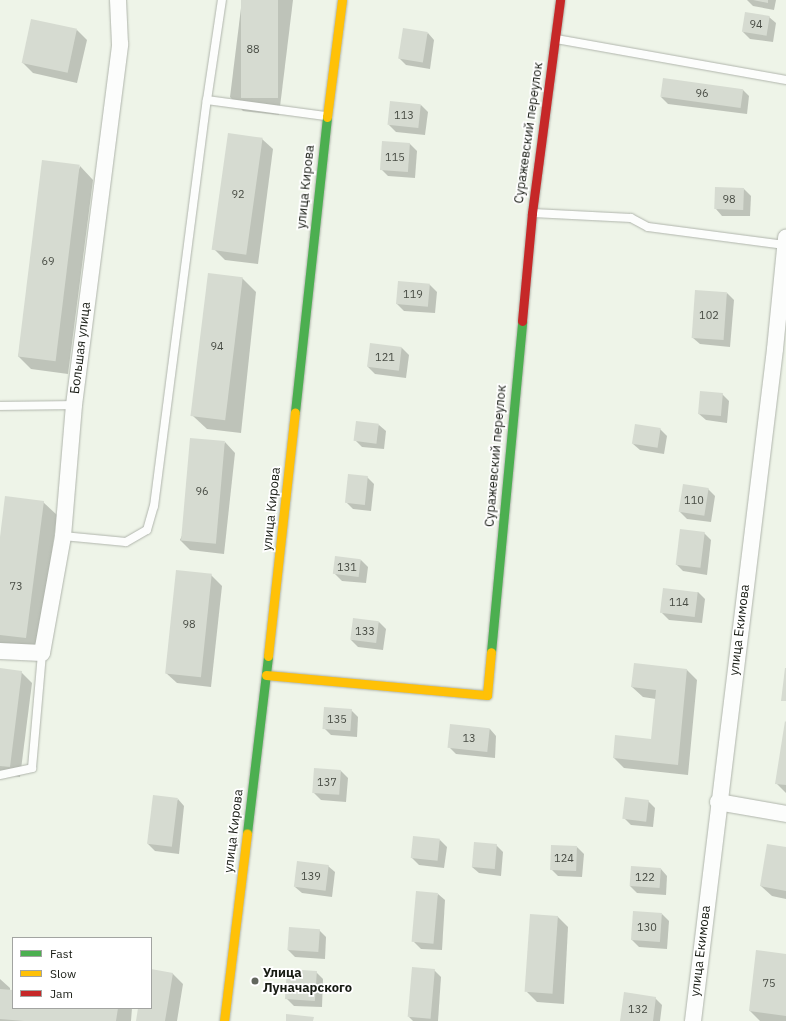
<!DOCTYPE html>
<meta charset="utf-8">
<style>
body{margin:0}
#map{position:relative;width:786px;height:1021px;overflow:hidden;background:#eef4e8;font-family:"IBM Plex Sans",sans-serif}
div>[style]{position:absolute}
.shadow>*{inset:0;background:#0003}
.building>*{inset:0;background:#d6dbd1;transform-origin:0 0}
.roads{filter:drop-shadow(0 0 1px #b0b5ac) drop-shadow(0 0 1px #b0b5ac)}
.lane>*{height:8px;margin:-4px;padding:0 4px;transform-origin:4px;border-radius:4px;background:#fcfdfc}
.street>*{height:16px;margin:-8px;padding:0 8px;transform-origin:8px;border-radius:8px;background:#fcfdfc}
.fast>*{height:9px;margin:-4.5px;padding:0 4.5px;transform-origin:4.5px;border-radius:4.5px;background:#4caf50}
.slow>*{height:9px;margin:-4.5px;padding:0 4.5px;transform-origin:4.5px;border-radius:4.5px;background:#ffc107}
.jam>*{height:9px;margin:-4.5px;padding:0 4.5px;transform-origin:4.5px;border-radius:4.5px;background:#c62828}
.dots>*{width:11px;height:11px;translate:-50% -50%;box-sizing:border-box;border:2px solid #fff;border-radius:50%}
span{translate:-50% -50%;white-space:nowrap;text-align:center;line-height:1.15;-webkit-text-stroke:3.5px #fff;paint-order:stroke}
.number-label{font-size:11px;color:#484c44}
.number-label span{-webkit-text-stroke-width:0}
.street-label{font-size:13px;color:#171b13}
.poi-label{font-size:13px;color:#171b13;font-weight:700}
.left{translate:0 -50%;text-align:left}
.legend{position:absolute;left:12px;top:937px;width:140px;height:72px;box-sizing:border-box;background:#fff;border:1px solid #a2a4a1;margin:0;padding:5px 7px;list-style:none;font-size:12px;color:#171b13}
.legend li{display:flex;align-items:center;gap:8px;height:20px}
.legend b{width:20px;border:1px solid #a2a4a1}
</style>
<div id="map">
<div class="shadow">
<i style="clip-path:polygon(242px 0,293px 0,279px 115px,243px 111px,230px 97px)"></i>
<i style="clip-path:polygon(747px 0,776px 0,774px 10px,753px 6px)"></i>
<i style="clip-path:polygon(769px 17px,776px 23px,773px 42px,750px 39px,743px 32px)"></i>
<i style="clip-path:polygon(77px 30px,87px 40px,77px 83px,33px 73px,22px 62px)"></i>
<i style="clip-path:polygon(428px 33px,434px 40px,430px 69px,406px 65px,399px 58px)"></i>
<i style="clip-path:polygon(743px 90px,749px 96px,747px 114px,668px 104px,661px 97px)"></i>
<i style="clip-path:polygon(421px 105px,428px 112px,425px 135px,396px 132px,389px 125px)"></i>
<i style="clip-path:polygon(262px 139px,273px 149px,258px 264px,225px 260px,214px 249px)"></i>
<i style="clip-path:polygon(383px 142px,410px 144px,417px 151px,415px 178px,388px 176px,381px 169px)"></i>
<i style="clip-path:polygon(80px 166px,93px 180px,68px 374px,31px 369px,18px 356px)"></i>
<i style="clip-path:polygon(744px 189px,751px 196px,750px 216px,722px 216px,716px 209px)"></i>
<i style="clip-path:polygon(242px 278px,256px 292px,241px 433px,207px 429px,193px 416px)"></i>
<i style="clip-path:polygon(399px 282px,430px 285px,437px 292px,435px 313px,404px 311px,397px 304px)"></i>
<i style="clip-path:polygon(727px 293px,734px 300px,730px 347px,700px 344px,693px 338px)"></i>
<i style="clip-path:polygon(371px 345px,402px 348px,409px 355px,406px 378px,375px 374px,368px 367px)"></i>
<i style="clip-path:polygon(722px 394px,729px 401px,727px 423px,706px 420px,699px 414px)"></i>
<i style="clip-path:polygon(379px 425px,386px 431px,384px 449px,362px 447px,355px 440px)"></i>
<i style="clip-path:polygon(660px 429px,667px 436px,664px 454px,640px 450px,633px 444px)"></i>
<i style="clip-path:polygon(225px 442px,235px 453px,224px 554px,190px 550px,180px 540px)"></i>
<i style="clip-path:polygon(367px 477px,374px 484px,371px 511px,353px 509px,346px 502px)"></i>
<i style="clip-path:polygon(708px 489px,715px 496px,711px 522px,687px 519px,680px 512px)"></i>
<i style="clip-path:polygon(43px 502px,57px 515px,39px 651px,0 644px,0 545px)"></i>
<i style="clip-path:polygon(704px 533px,711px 540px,707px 575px,683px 571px,676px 564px)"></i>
<i style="clip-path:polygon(361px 560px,368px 567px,366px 583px,342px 581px,335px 574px)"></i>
<i style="clip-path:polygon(211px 575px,222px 586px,211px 687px,177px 683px,166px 673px)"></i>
<i style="clip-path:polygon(698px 592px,705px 599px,702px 623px,669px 620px,662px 613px)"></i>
<i style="clip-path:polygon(379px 622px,386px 629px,383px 650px,358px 647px,351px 640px)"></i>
<i style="clip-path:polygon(0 669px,21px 672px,32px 683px,20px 777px,0 774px)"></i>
<i style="clip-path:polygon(687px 670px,697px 680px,688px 775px,624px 768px,614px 758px,652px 740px,656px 699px,643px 697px,632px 687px)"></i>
<i style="clip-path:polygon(351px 710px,358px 717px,357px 737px,331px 735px,324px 728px)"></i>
<i style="clip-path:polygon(786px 722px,786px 793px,776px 783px)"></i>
<i style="clip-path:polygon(490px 729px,496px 736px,495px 758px,456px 754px,450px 748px)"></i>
<i style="clip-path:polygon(315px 769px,341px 771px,348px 778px,346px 802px,321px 800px,314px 793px)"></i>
<i style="clip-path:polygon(178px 799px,184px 806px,179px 854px,155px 851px,148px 844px)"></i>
<i style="clip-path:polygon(648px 801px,655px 808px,653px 827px,631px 825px,624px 818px)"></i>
<i style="clip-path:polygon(440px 840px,447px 847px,444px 868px,419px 865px,412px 858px)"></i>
<i style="clip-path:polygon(496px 845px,503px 852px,501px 876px,479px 873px,472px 867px)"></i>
<i style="clip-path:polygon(577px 847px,584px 854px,582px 877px,558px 876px,551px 869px)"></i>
<i style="clip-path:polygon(786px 848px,786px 899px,772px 896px,761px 886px)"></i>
<i style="clip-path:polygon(328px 866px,335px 872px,332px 897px,302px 893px,295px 887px)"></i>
<i style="clip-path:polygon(661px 869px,667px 876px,666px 895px,637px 893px,630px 886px)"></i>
<i style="clip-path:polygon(438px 894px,445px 900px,442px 950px,421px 949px,414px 942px)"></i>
<i style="clip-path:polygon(662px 914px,669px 921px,667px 949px,639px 947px,632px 940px)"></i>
<i style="clip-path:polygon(557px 916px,568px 927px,564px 1004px,537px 1002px,527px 992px)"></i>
<i style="clip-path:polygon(319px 930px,326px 937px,325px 959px,295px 957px,288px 950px)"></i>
<i style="clip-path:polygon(786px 955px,786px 1021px,760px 1021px,750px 1011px)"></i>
<i style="clip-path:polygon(151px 970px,173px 974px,183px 984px,177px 1021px,137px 1021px,139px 1008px,151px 1008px)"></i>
<i style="clip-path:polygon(434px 970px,441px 977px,438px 1021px,413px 1021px,409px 1017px)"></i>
<i style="clip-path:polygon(316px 972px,323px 979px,322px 1007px,294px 1006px,287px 999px)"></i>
<i style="clip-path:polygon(0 979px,10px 988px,10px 990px,13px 991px,13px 1008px,132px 1008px,131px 1021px,0 1021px)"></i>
<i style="clip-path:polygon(655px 998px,662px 1005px,660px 1021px,621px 1021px)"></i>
</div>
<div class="building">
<i style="left:241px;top:0;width:37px;height:98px"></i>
<i style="clip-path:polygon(753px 0,768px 0,768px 3px)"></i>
<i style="left:745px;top:12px;width:25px;height:20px;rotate:9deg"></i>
<i style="left:31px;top:19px;width:47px;height:45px;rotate:12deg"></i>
<i style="left:403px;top:28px;width:25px;height:31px;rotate:9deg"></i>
<i style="left:663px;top:78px;width:81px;height:19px;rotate:8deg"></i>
<i style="left:390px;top:101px;width:31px;height:24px;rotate:6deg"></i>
<i style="left:228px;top:133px;width:35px;height:118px;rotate:8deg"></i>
<i style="left:382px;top:141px;width:28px;height:29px;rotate:4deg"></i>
<i style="left:42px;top:160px;width:38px;height:198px;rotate:7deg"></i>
<i style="left:715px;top:187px;width:29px;height:22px;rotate:2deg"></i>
<i style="left:208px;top:273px;width:35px;height:144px;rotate:7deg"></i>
<i style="left:398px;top:281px;width:32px;height:23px;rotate:5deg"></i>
<i style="left:695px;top:290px;width:32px;height:48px;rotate:4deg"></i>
<i style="left:370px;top:343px;width:32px;height:24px;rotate:7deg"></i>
<i style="left:700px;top:391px;width:23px;height:23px;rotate:5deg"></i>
<i style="left:356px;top:421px;width:23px;height:20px;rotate:7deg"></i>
<i style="left:635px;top:424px;width:26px;height:20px;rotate:9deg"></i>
<i style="left:190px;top:438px;width:35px;height:103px;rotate:5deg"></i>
<i style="left:348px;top:474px;width:20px;height:29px;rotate:6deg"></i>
<i style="left:683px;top:484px;width:26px;height:28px;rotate:9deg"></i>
<i style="clip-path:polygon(5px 496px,44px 501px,26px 638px,0 635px,0 537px)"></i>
<i style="left:680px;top:529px;width:25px;height:36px;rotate:7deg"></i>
<i style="left:335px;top:556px;width:26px;height:18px;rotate:7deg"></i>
<i style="left:176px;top:570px;width:36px;height:104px;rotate:6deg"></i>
<i style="left:663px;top:588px;width:35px;height:25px;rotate:7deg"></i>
<i style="left:353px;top:618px;width:26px;height:22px;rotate:7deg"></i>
<i style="clip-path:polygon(634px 663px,687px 669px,678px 765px,613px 758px,615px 735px,651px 739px,656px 690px,631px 687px)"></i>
<i style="clip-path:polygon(0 668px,22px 671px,10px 767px,0 766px)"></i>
<i style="clip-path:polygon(785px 668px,786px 668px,786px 701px,781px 701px)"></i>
<i style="left:324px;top:707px;width:28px;height:22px;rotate:4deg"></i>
<i style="clip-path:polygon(785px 721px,786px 722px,786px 785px,775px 784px)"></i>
<i style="left:450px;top:724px;width:40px;height:24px;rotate:6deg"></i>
<i style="left:314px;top:768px;width:27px;height:25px;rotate:4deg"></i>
<i style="left:153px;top:795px;width:25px;height:49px;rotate:7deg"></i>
<i style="left:625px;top:797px;width:24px;height:22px;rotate:7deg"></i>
<i style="left:413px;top:836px;width:27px;height:22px;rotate:6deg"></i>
<i style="left:474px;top:842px;width:23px;height:25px;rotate:5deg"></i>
<i style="clip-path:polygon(767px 844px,786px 847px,786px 891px,760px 886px)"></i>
<i style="left:551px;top:845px;width:26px;height:25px;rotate:2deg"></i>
<i style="left:297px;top:861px;width:32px;height:26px;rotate:7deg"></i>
<i style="left:631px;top:866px;width:30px;height:20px;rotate:4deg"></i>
<i style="left:416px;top:891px;width:22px;height:51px;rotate:5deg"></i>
<i style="left:633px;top:911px;width:29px;height:29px;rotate:4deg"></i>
<i style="left:530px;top:914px;width:28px;height:78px;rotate:4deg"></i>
<i style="left:289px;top:927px;width:31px;height:23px;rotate:4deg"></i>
<i style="clip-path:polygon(756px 950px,786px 954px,786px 1016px,749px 1011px)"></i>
<i style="left:412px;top:967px;width:23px;height:50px;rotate:5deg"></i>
<i style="clip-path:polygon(151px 969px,173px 973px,165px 1021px,136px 1021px,138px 1008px,151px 1008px)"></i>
<i style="left:287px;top:969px;width:30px;height:30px;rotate:4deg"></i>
<i style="clip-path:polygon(0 989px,13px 990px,13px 1008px,118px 1008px,116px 1021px,24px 1021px,0 1019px)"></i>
<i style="clip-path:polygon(624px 992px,656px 997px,653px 1021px,620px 1021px)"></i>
<i style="clip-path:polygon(286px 1014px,314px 1017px,313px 1021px,286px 1021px)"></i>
</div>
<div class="roads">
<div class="lane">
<i style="left:556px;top:39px;width:234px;rotate:10.1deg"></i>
<i style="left:207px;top:100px;width:119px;rotate:7.7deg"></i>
<i style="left:533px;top:213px;width:98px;rotate:2.9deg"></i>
<i style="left:631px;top:218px;width:19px;rotate:28deg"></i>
<i style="left:648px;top:227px;width:138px;rotate:7.5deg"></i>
<i style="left:0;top:406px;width:74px;rotate:-0.8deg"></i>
<i style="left:63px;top:536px;width:63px;rotate:5.4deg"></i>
<i style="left:126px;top:542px;width:24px;rotate:-30deg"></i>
<i style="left:147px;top:530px;width:25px;rotate:-74deg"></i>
<i style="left:154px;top:506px;width:409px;rotate:-82.6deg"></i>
<i style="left:207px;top:100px;width:101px;rotate:-81.5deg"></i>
<i style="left:0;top:775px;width:33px;rotate:-12deg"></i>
<i style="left:32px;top:768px;width:115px;rotate:-85deg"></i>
</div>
<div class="street">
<i style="left:0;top:651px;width:42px;rotate:2.7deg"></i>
<i style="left:42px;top:653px;width:119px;rotate:-79.8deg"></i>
<i style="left:63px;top:536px;width:131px;rotate:-85.2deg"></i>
<i style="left:74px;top:405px;width:364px;rotate:-82.7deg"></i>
<i style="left:120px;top:44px;width:44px;rotate:-92.6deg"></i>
<i style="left:718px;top:802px;width:69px;rotate:10deg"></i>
<i style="left:693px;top:1021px;width:677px;rotate:-83.04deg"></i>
<i style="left:775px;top:349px;width:112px;rotate:-84.3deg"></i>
</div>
<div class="fast">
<i style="left:295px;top:412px;width:297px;rotate:-83.8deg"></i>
<i style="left:491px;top:652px;width:332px;rotate:-84.6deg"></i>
<i style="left:247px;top:833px;width:178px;rotate:-83.2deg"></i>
</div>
<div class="slow">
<i style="left:327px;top:117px;width:118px;rotate:-82.7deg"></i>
<i style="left:268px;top:656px;width:245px;rotate:-83.7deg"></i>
<i style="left:266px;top:675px;width:222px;rotate:5.2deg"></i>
<i style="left:487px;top:695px;width:43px;rotate:-84.7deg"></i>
<i style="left:224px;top:1021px;width:189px;rotate:-83deg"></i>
</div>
<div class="jam">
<i style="left:522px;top:321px;width:108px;rotate:-84.7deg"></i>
<i style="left:532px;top:213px;width:215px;rotate:-82.5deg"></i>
</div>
</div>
<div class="dots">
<i style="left:255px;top:981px;background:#62675e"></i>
</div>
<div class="number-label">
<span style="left:756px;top:24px">94</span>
<span style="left:253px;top:49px">88</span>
<span style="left:702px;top:93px">96</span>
<span style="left:404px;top:115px">113</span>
<span style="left:395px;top:157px">115</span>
<span style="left:238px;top:194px">92</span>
<span style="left:729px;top:199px">98</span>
<span style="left:48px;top:261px">69</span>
<span style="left:413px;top:294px">119</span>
<span style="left:709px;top:315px">102</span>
<span style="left:217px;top:346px">94</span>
<span style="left:385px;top:357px">121</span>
<span style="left:202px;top:491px">96</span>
<span style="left:694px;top:500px">110</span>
<span style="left:347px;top:567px">131</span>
<span style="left:16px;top:586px">73</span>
<span style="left:679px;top:602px">114</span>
<span style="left:189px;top:624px">98</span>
<span style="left:365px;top:631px">133</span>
<span style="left:337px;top:719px">135</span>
<span style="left:469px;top:738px">13</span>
<span style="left:327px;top:782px">137</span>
<span style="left:564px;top:858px">124</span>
<span style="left:311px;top:876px">139</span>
<span style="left:645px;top:877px">122</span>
<span style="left:647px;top:927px">130</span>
<span style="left:769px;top:983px">75</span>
<span style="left:638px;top:1009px">132</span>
</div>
<div class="street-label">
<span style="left:529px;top:133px;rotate:-82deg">Суражевский переулок</span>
<span style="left:306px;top:187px;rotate:-84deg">улица Кирова</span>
<span style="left:81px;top:348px;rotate:-83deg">Большая улица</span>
<span style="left:496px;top:456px;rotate:-85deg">Суражевский переулок</span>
<span style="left:272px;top:509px;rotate:-84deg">улица Кирова</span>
<span style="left:740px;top:630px;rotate:-83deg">улица Екимова</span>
<span style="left:234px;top:831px;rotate:-83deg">улица Кирова</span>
<span style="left:701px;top:951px;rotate:-83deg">улица Екимова</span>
</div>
<div class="poi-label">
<span class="left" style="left:263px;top:981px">Улица<br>Луначарского</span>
</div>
<ul class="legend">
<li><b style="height:5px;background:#4caf50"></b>Fast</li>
<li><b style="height:5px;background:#ffc107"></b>Slow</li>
<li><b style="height:5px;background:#c62828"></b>Jam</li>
</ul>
</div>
